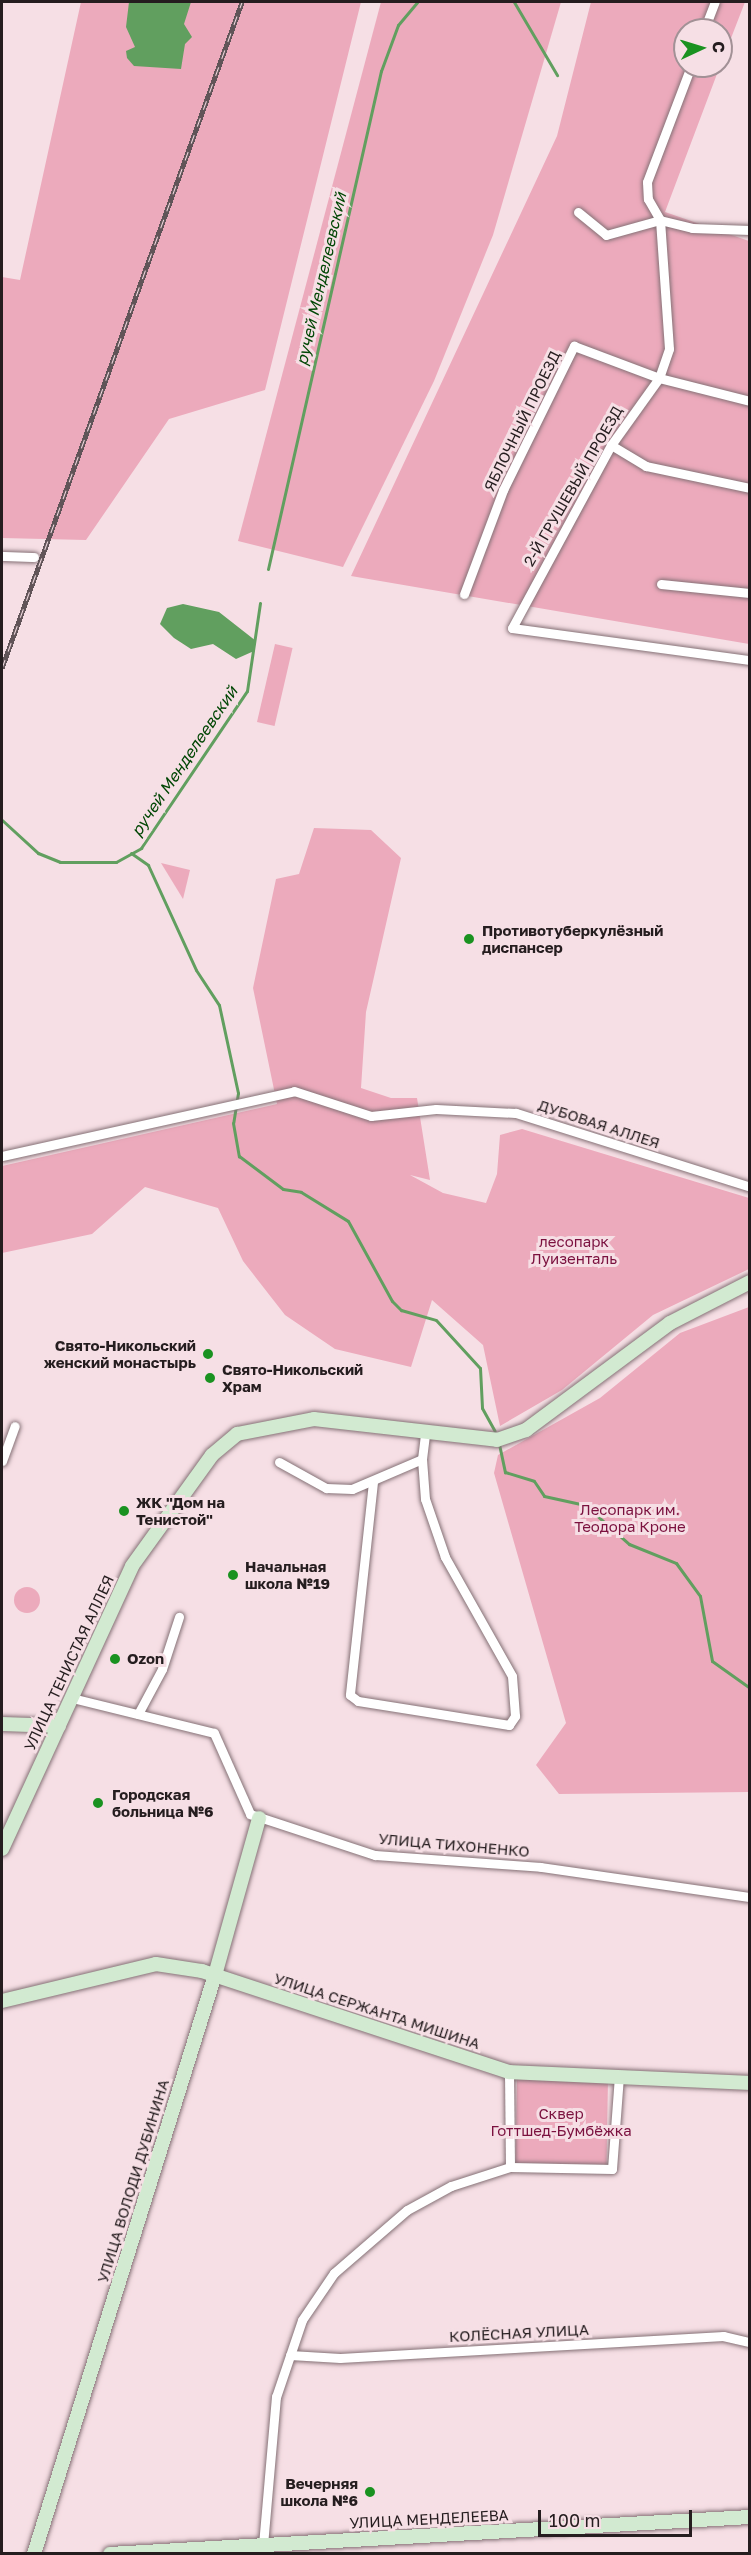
<!DOCTYPE html>
<meta charset="utf-8">
<style>
body{margin:0}
#map{position:relative;width:751px;height:2555px;overflow:hidden;background:#f6dfe5;font-family:"Golos Text",sans-serif}
div>[style]{position:absolute}
.green>*{inset:0;background:#ecaabc;transform-origin:0 0}
.round{border-radius:50%}
.water>*{inset:0;background:#619f5f}
.stream>*{height:3px;margin:-1.5px;padding:0 1.5px;transform-origin:1.5px;border-radius:1.5px;background:#619f5f}
.roads{filter:drop-shadow(0 0 2px #857176) drop-shadow(0 0 2px #857176)}
.street>*{height:9px;margin:-4.5px;padding:0 4.5px;transform-origin:4.5px;border-radius:4.5px;background:#fff}
.secondary>*{height:14px;margin:-7px;padding:0 7px;transform-origin:7px;border-radius:7px;background:#d2ead1}
.rail>*{height:5px;margin-top:-2.5px;transform-origin:0;background:repeating-linear-gradient(90deg,#f6dfe5 0 9px,#615458 0 18px);box-sizing:border-box;border-block:2px solid #615458}
.dots>*{width:16px;height:16px;translate:-50% -50%;box-sizing:border-box;border:3px solid #f6dfe5;border-radius:50%}
span{translate:-50% -50%;white-space:nowrap;text-align:center;line-height:1.15;-webkit-text-stroke:6px #f6dfe5;paint-order:stroke}
.street-label{font-size:15px;color:#251d1f}
.poi-label{font-size:15px;color:#251d1f;font-weight:700}
.left{translate:0 -50%;text-align:left}
.right{translate:-100% -50%;text-align:right}
.park-label{font-size:15px;color:#7b113f}
.water-label{font-size:16px;color:#004604;font-style:italic}
.frame{position:absolute;inset:0;border:3px solid #251d1f;pointer-events:none}
.north{position:absolute;left:673px;top:18px;width:60px;height:60px;box-sizing:border-box;background:#f6dfe5;border:2px solid #a29196;border-radius:50%;rotate:86deg;font-size:16px;font-weight:700;line-height:24px;text-align:center;color:#251d1f}
.north::after{content:'';display:block;margin:auto;width:21px;height:27px;background:#1a9220;clip-path:polygon(50% 0,100% 100%,50% 72%,0 100%)}
.scale{position:absolute;left:538px;top:2510px;width:154px;height:27px;box-sizing:border-box;border:3px solid #251d1f;border-top:0;padding-left:8px;font-size:18px;line-height:21px;white-space:nowrap;color:#251d1f;-webkit-text-stroke:4px #f6dfe5;paint-order:stroke}
</style>
<div id="map">
<div class="green">
<i style="clip-path:polygon(81px 2px,361px 2px,265px 390px,169px 419px,86px 540px,2px 538px,2px 277px,20px 280px)"></i>
<i style="clip-path:polygon(381px 2px,561px 2px,493px 235px,434px 381px,343px 567px,238px 541px)"></i>
<i style="clip-path:polygon(591px 2px,745px 2px,721px 64px,721px 30px,685px 30px,685px 66px,720px 66px,665px 212px,749px 241px,749px 644px,351px 576px,557px 136px)"></i>
<i style="left:275px;top:644px;width:18px;height:80px;rotate:13deg"></i>
<i style="clip-path:polygon(314px 828px,371px 830px,401px 858px,366px 1012px,361px 1088px,391px 1098px,417px 1098px,430px 1180px,410px 1175px,443px 1193px,486px 1203px,497px 1174px,500px 1135px,522px 1129px,749px 1198px,749px 1269px,653px 1315px,562px 1390px,500px 1426px,483px 1345px,432px 1300px,411px 1367px,335px 1349px,285px 1315px,243px 1261px,218px 1208px,145px 1187px,92px 1234px,2px 1253px,2px 1166px,277px 1104px,253px 988px,276px 879px,299px 874px)"></i>
<i style="clip-path:polygon(161px 863px,190px 870px,183px 899px)"></i>
<i style="clip-path:polygon(749px 1307px,749px 1792px,559px 1794px,536px 1765px,566px 1723px,494px 1473px,498px 1455px,600px 1398px,680px 1333px)"></i>
<i class="round" style="left:14px;top:1587px;width:26px;height:26px"></i>
<i style="left:517px;top:2078px;width:91px;height:85px;rotate:1deg"></i>
</div>
<div class="water">
<i style="clip-path:polygon(129px 2px,191px 2px,184px 24px,192px 37px,185px 44px,181px 69px,134px 66px,127px 58px,126px 51px,135px 47px,126px 27px)"></i>
<i style="clip-path:polygon(183px 604px,219px 612px,256px 641px,254px 651px,236px 659px,213px 644px,191px 649px,174px 638px,160px 624px,167px 608px)"></i>
</div>
<div class="stream">
<i style="left:514px;top:2px;width:85px;rotate:59.5deg"></i>
<i style="left:268px;top:569px;width:511px;rotate:-77.22deg"></i>
<i style="left:381px;top:71px;width:49px;rotate:-69.7deg"></i>
<i style="left:398px;top:25px;width:30px;rotate:-50deg"></i>
<i style="left:2px;top:820px;width:49px;rotate:42.5deg"></i>
<i style="left:38px;top:853px;width:24px;rotate:22deg"></i>
<i style="left:60px;top:862px;width:56px"></i>
<i style="left:116px;top:862px;width:29px;rotate:-29deg"></i>
<i style="left:141px;top:848px;width:189px;rotate:-56deg"></i>
<i style="left:247px;top:691px;width:89px;rotate:-81.6deg"></i>
<i style="left:131px;top:853px;width:21px;rotate:35deg"></i>
<i style="left:148px;top:865px;width:115px;rotate:65.4deg"></i>
<i style="left:196px;top:970px;width:42px;rotate:56.7deg"></i>
<i style="left:219px;top:1005px;width:90px;rotate:77.8deg"></i>
<i style="left:238px;top:1093px;width:30px;rotate:99deg"></i>
<i style="left:233px;top:1123px;width:34px;rotate:80deg"></i>
<i style="left:239px;top:1156px;width:55px;rotate:36.9deg"></i>
<i style="left:283px;top:1189px;width:18px;rotate:9deg"></i>
<i style="left:301px;top:1192px;width:55px;rotate:31.7deg"></i>
<i style="left:348px;top:1221px;width:91px;rotate:61.2deg"></i>
<i style="left:392px;top:1301px;width:13px;rotate:45deg"></i>
<i style="left:401px;top:1310px;width:36px;rotate:16deg"></i>
<i style="left:436px;top:1320px;width:65px;rotate:47.5deg"></i>
<i style="left:480px;top:1368px;width:40px;rotate:87.1deg"></i>
<i style="left:482px;top:1408px;width:26px;rotate:61deg"></i>
<i style="left:499px;top:1444px;width:29px;rotate:78deg"></i>
<i style="left:505px;top:1472px;width:30px;rotate:17deg"></i>
<i style="left:534px;top:1481px;width:18px;rotate:56deg"></i>
<i style="left:544px;top:1496px;width:42px;rotate:12.4deg"></i>
<i style="left:585px;top:1505px;width:59px;rotate:41.6deg"></i>
<i style="left:629px;top:1544px;width:51px;rotate:22deg"></i>
<i style="left:676px;top:1563px;width:41px;rotate:54deg"></i>
<i style="left:700px;top:1596px;width:66px;rotate:79.5deg"></i>
<i style="left:712px;top:1661px;width:47px;rotate:35.4deg"></i>
</div>
<div class="roads">
<div class="street">
<i style="left:704px;top:30px;width:30px;rotate:-69deg"></i>
<i style="left:691px;top:66px;width:124px;rotate:110.8deg"></i>
<i style="left:647px;top:182px;width:17px;rotate:87deg"></i>
<i style="left:648px;top:199px;width:24px;rotate:60deg"></i>
<i style="left:660px;top:220px;width:129px;rotate:86deg"></i>
<i style="left:669px;top:349px;width:31px;rotate:109deg"></i>
<i style="left:659px;top:378px;width:82px;rotate:125.6deg"></i>
<i style="left:611px;top:445px;width:208px;rotate:118.4deg"></i>
<i style="left:512px;top:628px;width:240px;rotate:7.7deg"></i>
<i style="left:578px;top:212px;width:36px;rotate:39deg"></i>
<i style="left:606px;top:235px;width:56px;rotate:-15.5deg"></i>
<i style="left:660px;top:220px;width:33px;rotate:14deg"></i>
<i style="left:692px;top:228px;width:58px;rotate:2deg"></i>
<i style="left:611px;top:445px;width:41px;rotate:31deg"></i>
<i style="left:646px;top:466px;width:106px;rotate:11.9deg"></i>
<i style="left:2px;top:556px;width:32px;rotate:2deg"></i>
<i style="left:661px;top:584px;width:89px;rotate:5.8deg"></i>
<i style="left:464px;top:594px;width:111px;rotate:-69.4deg"></i>
<i style="left:503px;top:490px;width:161px;rotate:-63.8deg"></i>
<i style="left:574px;top:346px;width:91px;rotate:20.6deg"></i>
<i style="left:659px;top:378px;width:94px;rotate:14.2deg"></i>
<i style="left:2px;top:1156px;width:299px;rotate:-12.5deg"></i>
<i style="left:294px;top:1091px;width:81px;rotate:18deg"></i>
<i style="left:371px;top:1116px;width:65px;rotate:-6.1deg"></i>
<i style="left:436px;top:1109px;width:80px;rotate:2.9deg"></i>
<i style="left:516px;top:1113px;width:245px;rotate:17.5deg"></i>
<i style="left:2px;top:1461px;width:37px;rotate:-70deg"></i>
<i style="left:279px;top:1462px;width:54px;rotate:29deg"></i>
<i style="left:326px;top:1488px;width:26px;rotate:2deg"></i>
<i style="left:352px;top:1489px;width:76px;rotate:-23.2deg"></i>
<i style="left:422px;top:1459px;width:25px;rotate:-83deg"></i>
<i style="left:373px;top:1482px;width:214px;rotate:96.2deg"></i>
<i style="left:350px;top:1695px;width:10px;rotate:37deg"></i>
<i style="left:358px;top:1701px;width:153px;rotate:9deg"></i>
<i style="left:509px;top:1725px;width:11px;rotate:-56deg"></i>
<i style="left:515px;top:1716px;width:40px;rotate:-94.3deg"></i>
<i style="left:512px;top:1676px;width:137px;rotate:-119.4deg"></i>
<i style="left:445px;top:1557px;width:61px;rotate:-109deg"></i>
<i style="left:425px;top:1499px;width:40px;rotate:-94.3deg"></i>
<i style="left:72px;top:1698px;width:146px;rotate:13.8deg"></i>
<i style="left:214px;top:1733px;width:89px;rotate:66deg"></i>
<i style="left:250px;top:1814px;width:132px;rotate:18.2deg"></i>
<i style="left:375px;top:1855px;width:166px;rotate:4.1deg"></i>
<i style="left:541px;top:1867px;width:211px;rotate:8.2deg"></i>
<i style="left:138px;top:1714px;width:51px;rotate:-61.9deg"></i>
<i style="left:162px;top:1669px;width:55px;rotate:-71.9deg"></i>
<i style="left:510px;top:2167px;width:102px;rotate:1.1deg"></i>
<i style="left:612px;top:2169px;width:93px;rotate:-85.7deg"></i>
<i style="left:290px;top:2355px;width:50px;rotate:3.4deg"></i>
<i style="left:340px;top:2358px;width:384px;rotate:-3.3deg"></i>
<i style="left:723px;top:2336px;width:28px;rotate:13deg"></i>
<i style="left:263px;top:2545px;width:149px;rotate:-85deg"></i>
<i style="left:276px;top:2397px;width:81px;rotate:-71.3deg"></i>
<i style="left:302px;top:2320px;width:57px;rotate:-55.8deg"></i>
<i style="left:334px;top:2273px;width:96px;rotate:-40.8deg"></i>
<i style="left:407px;top:2210px;width:50px;rotate:-28.6deg"></i>
<i style="left:451px;top:2186px;width:62px;rotate:-17.9deg"></i>
<i style="left:510px;top:2167px;width:95px;rotate:-90.6deg"></i>
</div>
<div class="secondary">
<i style="left:2px;top:1724px;width:57px;rotate:2deg"></i>
<i style="left:2px;top:1849px;width:311px;rotate:-65.3deg"></i>
<i style="left:132px;top:1566px;width:137px;rotate:-54.2deg"></i>
<i style="left:212px;top:1455px;width:33px;rotate:-40deg"></i>
<i style="left:237px;top:1434px;width:78px;rotate:-11deg"></i>
<i style="left:314px;top:1419px;width:184px;rotate:6.5deg"></i>
<i style="left:497px;top:1440px;width:31px;rotate:-19deg"></i>
<i style="left:526px;top:1430px;width:179px;rotate:-36.6deg"></i>
<i style="left:670px;top:1323px;width:90px;rotate:-27.1deg"></i>
<i style="left:2px;top:2001px;width:158px;rotate:-13.5deg"></i>
<i style="left:156px;top:1964px;width:47px;rotate:8.7deg"></i>
<i style="left:202px;top:1971px;width:323px;rotate:18.2deg"></i>
<i style="left:509px;top:2072px;width:241px;rotate:2.6deg"></i>
<i style="left:34px;top:2554px;width:607px;rotate:-72.64deg"></i>
<i style="left:215px;top:1975px;width:163px;rotate:-74.3deg"></i>
<i style="left:110px;top:2554px;width:641px;rotate:-3.31deg"></i>
</div>
</div>
<div class="rail">
<i style="left:2px;top:668px;width:708px;rotate:-70.18deg"></i>
</div>
<div class="dots">
<i style="left:469px;top:939px;background:#1a9220"></i>
<i style="left:208px;top:1354px;background:#1a9220"></i>
<i style="left:210px;top:1378px;background:#1a9220"></i>
<i style="left:124px;top:1511px;background:#1a9220"></i>
<i style="left:233px;top:1575px;background:#1a9220"></i>
<i style="left:115px;top:1659px;background:#1a9220"></i>
<i style="left:98px;top:1803px;background:#1a9220"></i>
<i style="left:370px;top:2492px;background:#1a9220"></i>
</div>
<div class="street-label">
<span style="left:522px;top:421px;rotate:-64deg">ЯБЛОЧНЫЙ ПРОЕЗД</span>
<span style="left:573px;top:486px;rotate:-60deg">2-Й ГРУШЕВЫЙ ПРОЕЗД</span>
<span style="left:599px;top:1124px;rotate:18deg">ДУБОВАЯ АЛЛЕЯ</span>
<span style="left:69px;top:1663px;rotate:-65deg">УЛИЦА ТЕНИСТАЯ АЛЛЕЯ</span>
<span style="left:454px;top:1845px;rotate:5deg">УЛИЦА ТИХОНЕНКО</span>
<span style="left:377px;top:2011px;rotate:18deg">УЛИЦА СЕРЖАНТА МИШИНА</span>
<span style="left:133px;top:2181px;rotate:-73deg">УЛИЦА ВОЛОДИ ДУБИНИНА</span>
<span style="left:519px;top:2333px;rotate:-3deg">КОЛЁСНАЯ УЛИЦА</span>
<span style="left:429px;top:2519px;rotate:-3deg">УЛИЦА МЕНДЕЛЕЕВА</span>
</div>
<div class="poi-label">
<span class="left" style="left:482px;top:939px">Противотуберкулёзный<br>диспансер</span>
<span class="right" style="left:196px;top:1354px">Свято-Никольский<br>женский монастырь</span>
<span class="left" style="left:222px;top:1378px">Свято-Никольский<br>Храм</span>
<span class="left" style="left:136px;top:1511px">ЖК "Дом на<br>Тенистой"</span>
<span class="left" style="left:245px;top:1575px">Начальная<br>школа №19</span>
<span class="left" style="left:127px;top:1659px">Ozon</span>
<span class="left" style="left:112px;top:1803px">Городская<br>больница №6</span>
<span class="right" style="left:358px;top:2492px">Вечерняя<br>школа №6</span>
</div>
<div class="park-label">
<span style="left:574px;top:1250px">лесопарк<br>Луизенталь</span>
<span style="left:630px;top:1518px">Лесопарк им.<br>Теодора Кроне</span>
<span style="left:561px;top:2122px">Сквер<br>Готтшед-Бумбёжка</span>
</div>
<div class="water-label">
<span style="left:321px;top:279px;rotate:-77deg">ручей Менделеевский</span>
<span style="left:184px;top:761px;rotate:-56deg">ручей Менделеевский</span>
</div>
<div class="frame"></div>
<div class="north">С</div>
<div class="scale">100 m</div>
</div>
